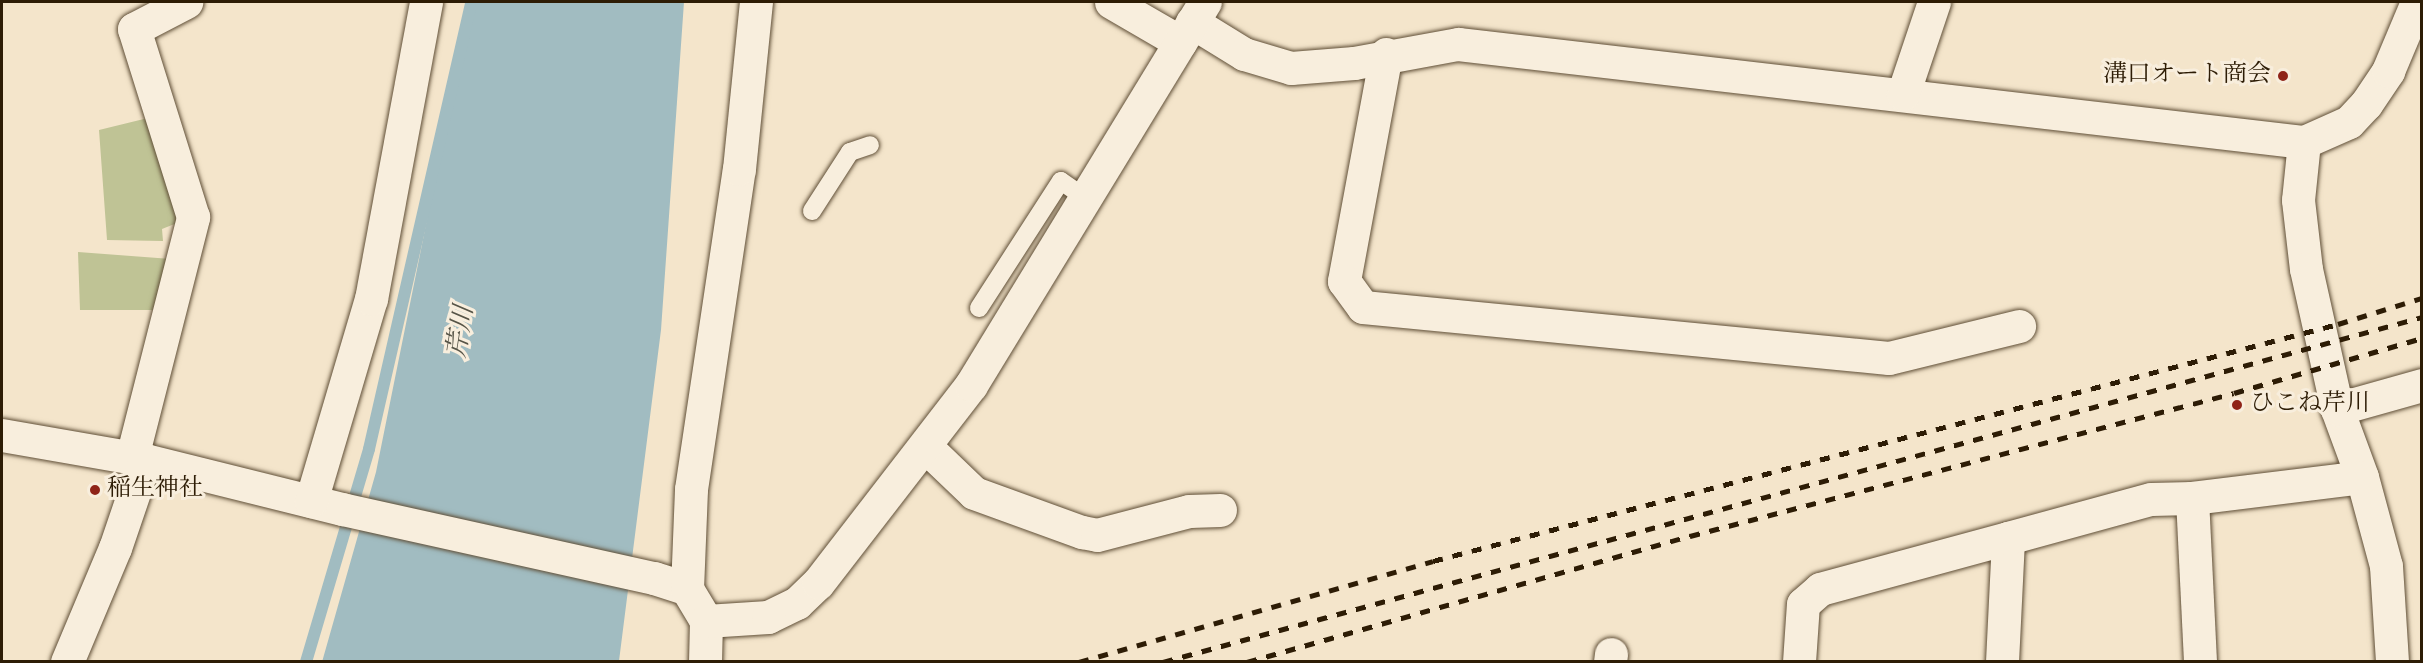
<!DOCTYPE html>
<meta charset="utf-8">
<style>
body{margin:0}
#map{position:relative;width:2423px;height:663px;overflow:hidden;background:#f4e5cb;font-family:"Sorts Mill Goudy","Noto Serif JP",serif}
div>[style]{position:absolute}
.green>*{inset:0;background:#bfc395}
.water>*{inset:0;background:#a1bcc1}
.stream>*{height:12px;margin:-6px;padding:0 6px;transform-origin:6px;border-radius:6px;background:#a1bcc1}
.roads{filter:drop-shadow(0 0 2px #5f4e36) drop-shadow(0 0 2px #5f4e36)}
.lane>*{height:18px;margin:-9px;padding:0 9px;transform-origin:9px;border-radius:9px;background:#f8eedd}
.street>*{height:33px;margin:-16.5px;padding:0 16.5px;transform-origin:16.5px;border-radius:16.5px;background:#f8eedd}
.rail>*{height:4.5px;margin-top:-2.25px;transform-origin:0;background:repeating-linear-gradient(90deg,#2d1c05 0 10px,transparent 0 20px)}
.dots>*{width:16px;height:16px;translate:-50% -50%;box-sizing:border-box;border:3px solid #f8eedd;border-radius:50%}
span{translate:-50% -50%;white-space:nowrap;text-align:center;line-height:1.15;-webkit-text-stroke:6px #f8eedd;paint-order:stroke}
.poi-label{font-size:24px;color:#2d1c05}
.right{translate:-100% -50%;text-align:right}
.left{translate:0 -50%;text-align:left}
.water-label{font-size:26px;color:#565447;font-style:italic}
.frame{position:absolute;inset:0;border:3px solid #2d1c05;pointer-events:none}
</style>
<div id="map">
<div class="green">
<i style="clip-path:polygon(152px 117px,182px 221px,162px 229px,163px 241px,107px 240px,99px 130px)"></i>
<i style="clip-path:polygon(78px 252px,171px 259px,159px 310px,80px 310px)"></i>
</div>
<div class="water">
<i style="clip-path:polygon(471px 2px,684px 2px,661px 330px,619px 661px,322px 662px,376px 472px)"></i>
</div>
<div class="stream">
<i style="left:306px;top:662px;width:222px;rotate:-73.5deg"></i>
<i style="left:369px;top:449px;width:458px;rotate:-77.1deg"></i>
</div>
<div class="roads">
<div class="lane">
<i style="left:812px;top:211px;width:70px;rotate:-57.2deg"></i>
<i style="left:850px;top:152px;width:21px;rotate:-19deg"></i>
<i style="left:979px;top:308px;width:151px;rotate:-57.2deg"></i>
<i style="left:1061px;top:181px;width:28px;rotate:35deg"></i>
</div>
<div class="street">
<i style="left:1111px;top:2px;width:80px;rotate:30.1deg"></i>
<i style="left:1192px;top:22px;width:61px;rotate:31.6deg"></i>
<i style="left:1244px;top:54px;width:49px;rotate:16.6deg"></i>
<i style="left:1291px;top:68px;width:63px;rotate:-4.5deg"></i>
<i style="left:1354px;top:63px;width:106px;rotate:-10.4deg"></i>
<i style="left:1458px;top:44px;width:852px;rotate:6.61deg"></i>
<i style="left:2304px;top:142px;width:49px;rotate:-24deg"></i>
<i style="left:2349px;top:122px;width:25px;rotate:-47deg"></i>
<i style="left:2366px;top:104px;width:40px;rotate:-56deg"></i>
<i style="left:2388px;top:71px;width:75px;rotate:-67.2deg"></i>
<i style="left:1386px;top:54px;width:231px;rotate:100.5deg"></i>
<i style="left:1344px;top:281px;width:32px;rotate:54deg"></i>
<i style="left:1363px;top:307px;width:528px;rotate:5.54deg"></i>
<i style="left:1889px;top:358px;width:134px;rotate:-13.8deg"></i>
<i style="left:1903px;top:94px;width:97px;rotate:-71.4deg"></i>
<i style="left:2304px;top:142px;width:58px;rotate:95.9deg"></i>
<i style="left:2298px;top:200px;width:69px;rotate:83.4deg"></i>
<i style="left:2306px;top:269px;width:143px;rotate:77.5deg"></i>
<i style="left:2337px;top:409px;width:72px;rotate:69.8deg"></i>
<i style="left:2362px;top:477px;width:92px;rotate:74.9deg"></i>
<i style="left:2386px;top:566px;width:96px;rotate:86.4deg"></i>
<i style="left:2337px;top:409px;width:88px;rotate:-15.8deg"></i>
<i style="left:2px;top:435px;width:145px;rotate:9.9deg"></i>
<i style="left:145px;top:460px;width:203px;rotate:14deg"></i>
<i style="left:342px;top:509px;width:320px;rotate:12.5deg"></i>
<i style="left:654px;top:578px;width:35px;rotate:18deg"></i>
<i style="left:687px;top:589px;width:37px;rotate:59deg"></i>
<i style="left:706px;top:621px;width:41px;rotate:91.4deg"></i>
<i style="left:926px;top:447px;width:66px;rotate:43.8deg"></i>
<i style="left:974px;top:493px;width:115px;rotate:19.9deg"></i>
<i style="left:1082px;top:532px;width:15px;rotate:11deg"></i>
<i style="left:1097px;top:535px;width:95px;rotate:-14.6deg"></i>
<i style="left:1189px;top:511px;width:31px;rotate:-2deg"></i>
<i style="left:132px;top:457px;width:248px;rotate:-75.7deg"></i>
<i style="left:193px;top:217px;width:197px;rotate:-107.4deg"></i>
<i style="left:134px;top:29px;width:59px;rotate:-27.4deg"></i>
<i style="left:2192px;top:498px;width:164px;rotate:87.2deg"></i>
<i style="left:311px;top:501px;width:211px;rotate:-73.5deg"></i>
<i style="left:371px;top:299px;width:302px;rotate:-79.5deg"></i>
<i style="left:687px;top:589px;width:100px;rotate:-87.7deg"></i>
<i style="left:691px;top:489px;width:324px;rotate:-81.5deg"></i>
<i style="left:739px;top:169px;width:168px;rotate:-84.2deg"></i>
<i style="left:706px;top:621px;width:62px;rotate:-3.7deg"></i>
<i style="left:768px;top:617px;width:32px;rotate:-26deg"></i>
<i style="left:797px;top:603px;width:29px;rotate:-44deg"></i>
<i style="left:818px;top:583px;width:250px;rotate:-52.3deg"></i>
<i style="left:971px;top:385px;width:449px;rotate:-58.6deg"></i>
<i style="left:67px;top:662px;width:124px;rotate:-67.2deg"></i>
<i style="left:115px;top:548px;width:93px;rotate:-71.2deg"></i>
<i style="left:1610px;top:662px;width:8px;rotate:-83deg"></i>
<i style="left:1799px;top:662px;width:58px;rotate:-86.1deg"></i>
<i style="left:1803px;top:604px;width:23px;rotate:-41deg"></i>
<i style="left:1820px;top:589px;width:195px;rotate:-15.2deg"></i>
<i style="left:2002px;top:662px;width:124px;rotate:-87.2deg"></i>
<i style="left:2008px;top:538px;width:148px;rotate:-15.3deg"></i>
<i style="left:2151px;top:499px;width:41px;rotate:-1.4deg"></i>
<i style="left:2192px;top:498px;width:171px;rotate:-7deg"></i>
</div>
</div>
<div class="rail">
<i style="left:1079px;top:662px;width:368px;rotate:-15.9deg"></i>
<i style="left:1433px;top:561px;width:936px;rotate:-14.67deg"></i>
<i style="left:2338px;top:324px;width:88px;rotate:-17.2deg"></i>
<i style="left:1163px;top:662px;width:1305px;rotate:-15.32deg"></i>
<i style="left:1247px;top:662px;width:461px;rotate:-15.9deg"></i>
<i style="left:1690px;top:536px;width:562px;rotate:-14.73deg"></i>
<i style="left:2234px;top:393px;width:196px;rotate:-16.3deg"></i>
</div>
<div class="dots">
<i style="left:2283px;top:76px;background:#8f2418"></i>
<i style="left:2237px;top:405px;background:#8f2418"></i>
<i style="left:95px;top:490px;background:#8f2418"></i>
</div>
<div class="poi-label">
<span class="right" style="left:2271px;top:76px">溝口オート商会</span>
<span class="left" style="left:2250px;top:405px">ひこね芹川</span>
<span class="left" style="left:107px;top:490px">稲生神社</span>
</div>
<div class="water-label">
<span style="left:462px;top:332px;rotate:-81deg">芹川</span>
</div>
<div class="frame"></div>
</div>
